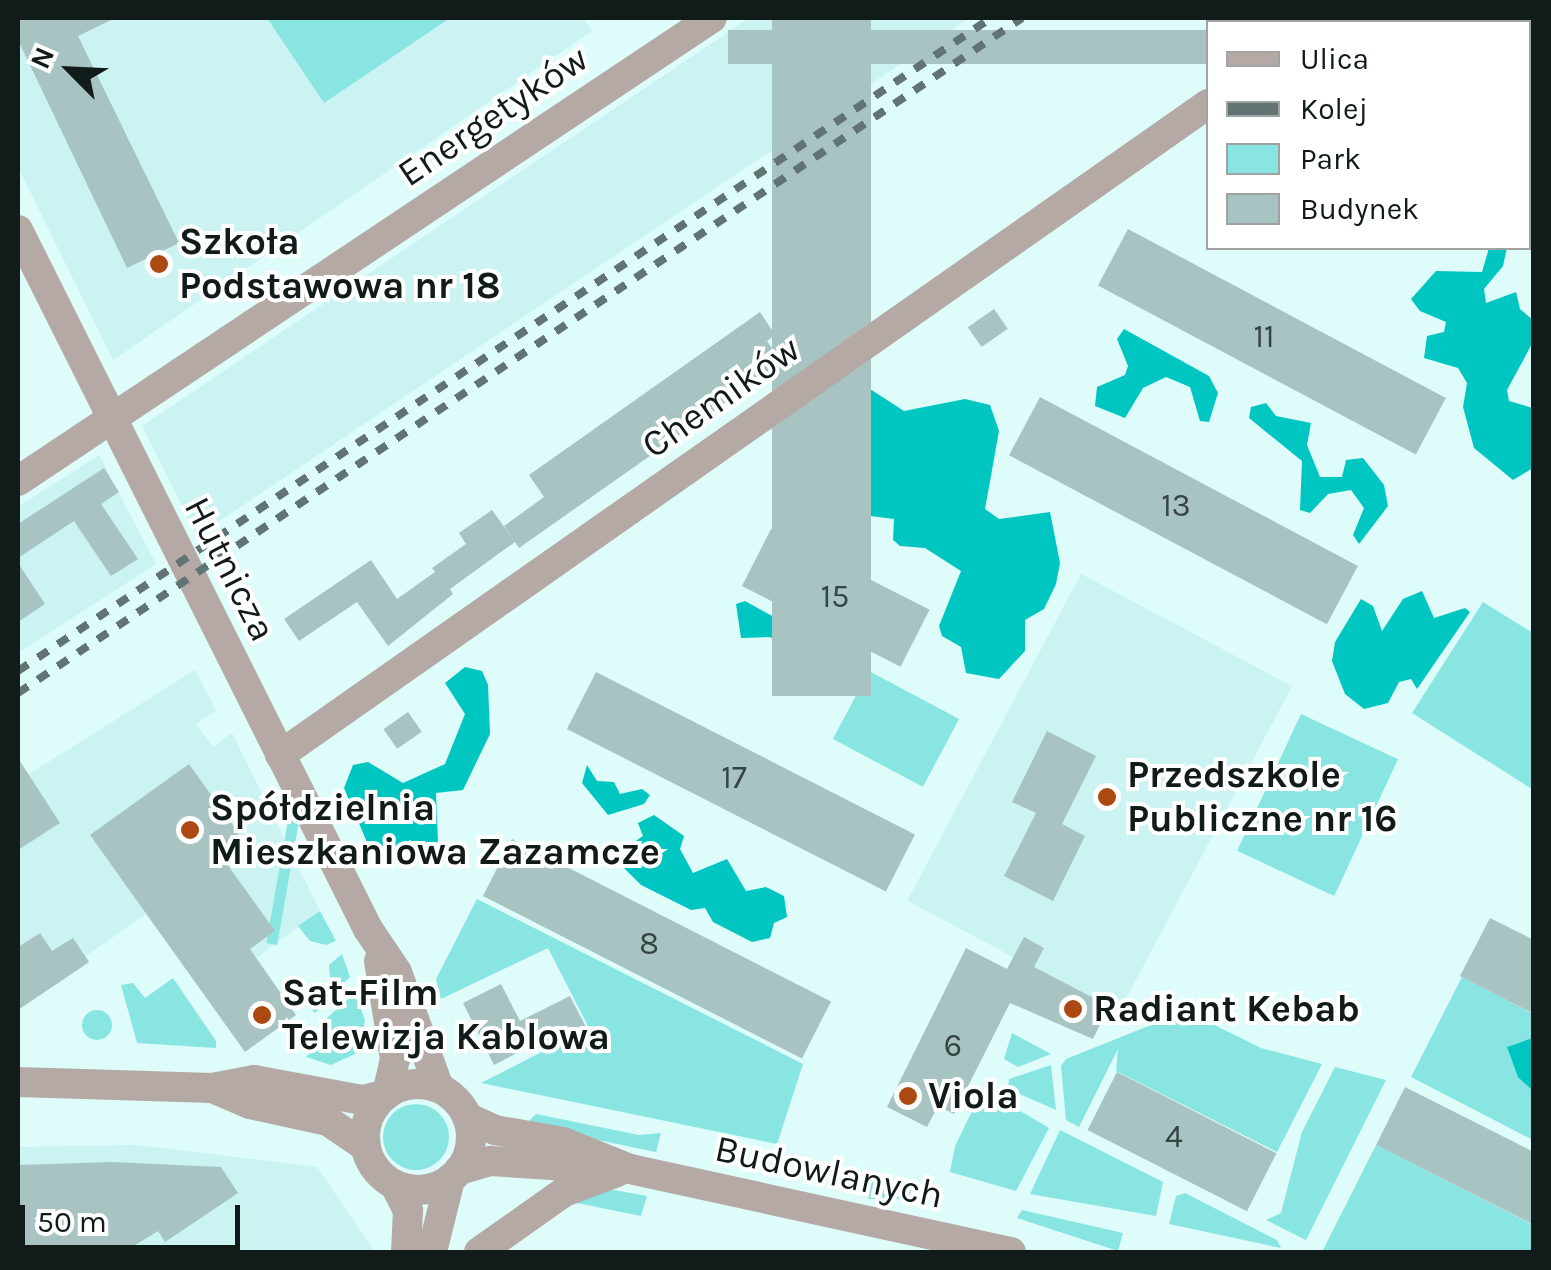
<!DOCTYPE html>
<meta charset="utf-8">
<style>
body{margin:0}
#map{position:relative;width:1551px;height:1270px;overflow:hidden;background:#ddfcfa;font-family:Karla,sans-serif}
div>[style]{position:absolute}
.built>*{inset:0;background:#caf3f1;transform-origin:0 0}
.green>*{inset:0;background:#89e5e2;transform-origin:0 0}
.round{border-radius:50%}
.forest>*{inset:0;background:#00c6c2}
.building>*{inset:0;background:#a7c4c3;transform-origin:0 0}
.minor>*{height:30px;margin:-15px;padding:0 15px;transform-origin:15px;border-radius:15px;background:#b4a9a4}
.tertiary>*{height:30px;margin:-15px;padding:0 15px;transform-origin:15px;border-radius:15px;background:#b4a9a4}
.tertiary>.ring{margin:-15px;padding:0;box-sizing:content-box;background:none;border:30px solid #b4a9a4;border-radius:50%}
.rail>*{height:8px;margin-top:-4px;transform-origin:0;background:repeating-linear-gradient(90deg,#617473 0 12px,transparent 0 24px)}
.dots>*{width:28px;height:28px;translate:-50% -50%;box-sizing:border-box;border:5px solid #fff;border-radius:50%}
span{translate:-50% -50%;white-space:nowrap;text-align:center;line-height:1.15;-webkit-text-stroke:8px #fff;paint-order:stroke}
.number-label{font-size:32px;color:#364544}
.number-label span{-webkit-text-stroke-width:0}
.street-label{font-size:38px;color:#101b1a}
.poi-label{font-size:38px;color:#101b1a;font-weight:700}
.left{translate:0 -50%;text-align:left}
.frame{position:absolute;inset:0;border:20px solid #101b1a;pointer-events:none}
.legend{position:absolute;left:1206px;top:20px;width:325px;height:230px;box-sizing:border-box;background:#fff;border:2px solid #9fa4a3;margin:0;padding:12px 18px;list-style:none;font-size:30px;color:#101b1a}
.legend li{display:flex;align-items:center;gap:20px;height:50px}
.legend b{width:50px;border:2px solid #9fa4a3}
.north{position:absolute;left:20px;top:20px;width:100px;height:100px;-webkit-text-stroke:8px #fff;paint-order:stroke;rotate:294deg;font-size:28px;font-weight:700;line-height:40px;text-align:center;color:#101b1a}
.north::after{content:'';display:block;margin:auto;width:35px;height:45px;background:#101b1a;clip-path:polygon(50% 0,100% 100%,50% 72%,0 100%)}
.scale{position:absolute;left:20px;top:1205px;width:220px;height:45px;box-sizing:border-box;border:5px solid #101b1a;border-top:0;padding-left:12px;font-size:30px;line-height:35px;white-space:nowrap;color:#101b1a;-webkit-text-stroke:8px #fff;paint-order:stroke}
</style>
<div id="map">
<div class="built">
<i style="clip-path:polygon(18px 18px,583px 18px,592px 31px,113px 360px,18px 167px)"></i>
<i style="clip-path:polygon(749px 18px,969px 18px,197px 536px,142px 426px)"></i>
<i style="clip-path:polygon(99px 455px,156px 564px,18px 653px,18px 507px)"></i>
<i style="left:1081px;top:574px;width:239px;height:370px;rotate:28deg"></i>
<i style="clip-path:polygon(195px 670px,216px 710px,196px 724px,213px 747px,232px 733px,320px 911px,256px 958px,296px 1015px,244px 1050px,146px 914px,86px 956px,89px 963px,21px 1008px,18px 1004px,18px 781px)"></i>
<i style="clip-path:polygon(136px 1145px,317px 1167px,375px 1252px,18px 1252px,18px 1147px)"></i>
</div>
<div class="green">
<i style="clip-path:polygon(267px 18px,450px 18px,324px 103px)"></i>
<i style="clip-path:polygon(1483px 602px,1533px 633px,1532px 789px,1412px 713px)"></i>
<i style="left:869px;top:671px;width:102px;height:77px;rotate:28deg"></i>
<i style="left:1301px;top:714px;width:107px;height:151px;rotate:25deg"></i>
<i style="left:288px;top:820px;width:11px;height:125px;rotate:10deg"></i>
<i style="clip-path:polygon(477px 899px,803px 1064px,777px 1144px,481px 1083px,589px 1028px,548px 948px,441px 999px,436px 979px)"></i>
<i style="clip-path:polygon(320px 911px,336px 941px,326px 945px,310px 941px,298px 926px)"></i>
<i style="clip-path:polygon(342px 954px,350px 977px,315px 1013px,311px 1008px,331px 993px,329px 965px)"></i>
<i style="clip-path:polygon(1462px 977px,1533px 1014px,1533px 1140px,1411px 1077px)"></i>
<i style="clip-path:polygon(173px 978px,216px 1041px,216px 1048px,137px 1043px,121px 985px,133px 983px,145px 998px)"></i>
<i style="clip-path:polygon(356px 992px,365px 1021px,357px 1053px,331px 1065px,306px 1057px,328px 1034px,327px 1018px)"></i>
<i class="round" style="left:82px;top:1010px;width:30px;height:30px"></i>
<i style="clip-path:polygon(1186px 1011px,1261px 1048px,1322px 1064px,1277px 1152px,1116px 1071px,1118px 1049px,1079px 1127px,1066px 1120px,1061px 1066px,1066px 1059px)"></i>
<i style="clip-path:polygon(1012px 1033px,1051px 1054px,1018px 1067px,1004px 1059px)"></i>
<i style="clip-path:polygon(1051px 1065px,1056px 1110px,1008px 1089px,1009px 1079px)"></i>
<i style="clip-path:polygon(1335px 1067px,1386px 1080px,1306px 1240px,1266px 1220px,1281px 1213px,1302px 1132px)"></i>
<i style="clip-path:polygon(983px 1089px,1049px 1128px,1016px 1191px,950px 1172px,955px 1146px)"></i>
<i class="round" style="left:383px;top:1104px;width:66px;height:66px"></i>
<i style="clip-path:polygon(536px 1114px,639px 1135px,661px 1133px,656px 1152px,525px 1125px)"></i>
<i style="clip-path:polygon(1060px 1130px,1163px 1182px,1156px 1216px,1030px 1194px)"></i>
<i style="clip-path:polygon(1376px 1145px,1533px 1225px,1533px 1252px,1322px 1252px)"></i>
<i style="clip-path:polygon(861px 1175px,924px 1189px,930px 1199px,869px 1199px,859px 1190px)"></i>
<i style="clip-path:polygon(598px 1187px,647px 1196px,641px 1216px,567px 1201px)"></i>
<i style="clip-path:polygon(1185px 1193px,1277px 1240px,1281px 1248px,1169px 1224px,1176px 1196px)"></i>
<i style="clip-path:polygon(1022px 1210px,1123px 1233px,1118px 1251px,1017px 1218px)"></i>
</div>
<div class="forest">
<i style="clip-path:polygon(1489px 248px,1507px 248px,1503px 266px,1484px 289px,1486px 303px,1516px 292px,1520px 309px,1533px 320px,1533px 342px,1507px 390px,1509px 401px,1533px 408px,1533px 468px,1513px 480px,1474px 448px,1463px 407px,1467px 383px,1458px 368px,1424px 358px,1427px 336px,1444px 332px,1446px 322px,1420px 311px,1411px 299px,1436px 271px,1482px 272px)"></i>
<i style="clip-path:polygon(1124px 329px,1209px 376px,1218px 393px,1209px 422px,1200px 421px,1190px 387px,1166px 377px,1143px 388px,1125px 418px,1095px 406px,1097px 387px,1125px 375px,1128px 366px,1117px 339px)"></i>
<i style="clip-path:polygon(870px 389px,904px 411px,965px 399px,990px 405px,999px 431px,985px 509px,999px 519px,1050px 512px,1060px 563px,1056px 584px,1044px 609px,1025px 620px,1025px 651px,999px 679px,966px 673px,961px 647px,942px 636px,939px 626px,961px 571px,925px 548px,900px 546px,893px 540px,894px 519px,870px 516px,843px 492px,829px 490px,802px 505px,794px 496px,832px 414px)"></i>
<i style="clip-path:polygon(1266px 403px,1276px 416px,1311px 423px,1307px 445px,1320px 477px,1342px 477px,1346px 460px,1363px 458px,1384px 485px,1388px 506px,1359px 544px,1353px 535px,1364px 508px,1351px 490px,1328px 494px,1310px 513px,1300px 510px,1302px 461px,1249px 418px,1251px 407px)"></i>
<i style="clip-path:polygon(1422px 591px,1434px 618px,1465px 608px,1470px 612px,1417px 689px,1411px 679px,1399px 682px,1388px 703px,1364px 709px,1345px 694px,1332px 661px,1335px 642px,1361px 599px,1373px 606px,1382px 631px,1403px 599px)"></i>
<i style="clip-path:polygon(745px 601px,803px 633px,809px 644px,804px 660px,792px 669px,783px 665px,786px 646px,770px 637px,741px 638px,736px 604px)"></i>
<i style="clip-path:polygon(465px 667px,482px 671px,488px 685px,490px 734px,463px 790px,436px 793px,438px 843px,426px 850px,410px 840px,388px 857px,372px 854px,344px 788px,353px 765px,368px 762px,403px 783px,445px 764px,465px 714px,445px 683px)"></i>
<i style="clip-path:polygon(587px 765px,597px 781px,614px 782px,620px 794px,642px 789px,650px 795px,644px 804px,608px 815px,582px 783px)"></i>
<i style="clip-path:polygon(654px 815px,684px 836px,680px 849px,693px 873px,727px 859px,746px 891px,766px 887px,784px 896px,787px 917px,774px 923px,770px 938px,752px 942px,713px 922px,705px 908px,691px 910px,641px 885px,622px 866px,624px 849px,643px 836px,638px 823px)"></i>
<i style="clip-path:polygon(1533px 1038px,1534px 1038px,1533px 1091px,1518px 1077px,1507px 1047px)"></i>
</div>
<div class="building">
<i style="clip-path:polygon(18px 18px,115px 18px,78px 36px,179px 243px,127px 268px,18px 40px)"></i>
<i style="left:772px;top:18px;width:99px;height:678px"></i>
<i style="left:1208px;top:30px;width:34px;height:480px;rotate:90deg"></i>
<i style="left:1128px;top:229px;width:360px;height:64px;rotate:28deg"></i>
<i style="left:994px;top:309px;width:24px;height:32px;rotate:55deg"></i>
<i style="clip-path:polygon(760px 312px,775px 335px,767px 341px,782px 363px,519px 548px,504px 526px,544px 497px,529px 475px)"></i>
<i style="left:1040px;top:397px;width:360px;height:66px;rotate:28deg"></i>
<i style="clip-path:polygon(104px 468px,119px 492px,101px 504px,138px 559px,111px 576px,74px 521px,18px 558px,18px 524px)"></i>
<i style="clip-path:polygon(492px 510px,515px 542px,450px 589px,453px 594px,388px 646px,357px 602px,299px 641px,284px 619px,371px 560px,397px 599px,435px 572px,432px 568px,466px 544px,459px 533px)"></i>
<i style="left:771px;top:529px;width:178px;height:64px;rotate:27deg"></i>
<i style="clip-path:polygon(18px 563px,45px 604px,18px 622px)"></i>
<i style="left:596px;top:672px;width:358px;height:64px;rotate:27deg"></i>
<i style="left:408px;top:712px;width:24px;height:30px;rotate:55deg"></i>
<i style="clip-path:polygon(1047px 731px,1096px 756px,1062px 824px,1085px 836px,1053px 901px,1004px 876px,1036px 813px,1012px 802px)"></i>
<i style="clip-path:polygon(18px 758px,60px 823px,18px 850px)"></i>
<i style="clip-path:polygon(189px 764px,237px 831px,240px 844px,222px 857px,275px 931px,250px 949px,296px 1015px,245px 1052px,90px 835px)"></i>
<i style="left:512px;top:839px;width:358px;height:64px;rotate:27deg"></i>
<i style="clip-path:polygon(1490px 918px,1534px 940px,1534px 1014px,1460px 976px)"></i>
<i style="clip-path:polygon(40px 933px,52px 951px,73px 938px,89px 962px,18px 1010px,18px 947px)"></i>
<i style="clip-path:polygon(1024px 937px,1044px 948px,1034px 967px,1109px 1006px,1093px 1039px,1010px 1003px,954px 1114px,938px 1106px,927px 1127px,887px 1107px,966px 948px,1007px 969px)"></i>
<i style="clip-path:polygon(501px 984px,520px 1021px,570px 996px,587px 1029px,550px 1047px,545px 1039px,494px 1065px,463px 1003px)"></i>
<i style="left:1117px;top:1072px;width:179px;height:65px;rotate:27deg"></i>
<i style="clip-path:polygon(1405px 1087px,1534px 1152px,1534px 1225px,1376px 1145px)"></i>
<i style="clip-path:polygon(112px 1162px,221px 1167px,238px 1193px,165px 1242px,158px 1231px,124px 1252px,18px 1252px,18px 1165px)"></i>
</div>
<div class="minor">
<i style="left:1322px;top:22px;width:8px;rotate:-30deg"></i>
<i style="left:18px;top:481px;width:834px;rotate:-33.71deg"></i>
<i style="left:280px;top:755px;width:1134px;rotate:-35.05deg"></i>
<i style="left:395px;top:1185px;width:29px;rotate:63deg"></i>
<i style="left:408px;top:1211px;width:41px;rotate:92.8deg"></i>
<i style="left:432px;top:1252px;width:75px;rotate:-76.1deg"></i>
<i style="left:479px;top:1252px;width:104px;rotate:-35.2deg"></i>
<i style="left:564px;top:1192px;width:57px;rotate:-20.7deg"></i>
</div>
<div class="tertiary">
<i style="left:18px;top:230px;width:782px;rotate:63.4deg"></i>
<i style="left:368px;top:929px;width:52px;rotate:56deg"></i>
<i style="left:397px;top:972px;width:123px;rotate:70.1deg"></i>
<i style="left:379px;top:961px;width:99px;rotate:80.7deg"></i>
<i style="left:395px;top:1059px;width:36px;rotate:103deg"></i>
<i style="left:18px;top:1082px;width:194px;rotate:1.8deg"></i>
<i style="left:212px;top:1088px;width:43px;rotate:-10.8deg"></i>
<i style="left:254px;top:1080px;width:110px;rotate:10.5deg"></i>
<i style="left:362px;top:1100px;width:26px;rotate:-13deg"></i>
<i class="ring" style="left:365px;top:1084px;width:76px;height:76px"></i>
<i style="left:212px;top:1088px;width:41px;rotate:22.8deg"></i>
<i style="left:250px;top:1104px;width:80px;rotate:12.3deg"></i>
<i style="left:328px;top:1121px;width:46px;rotate:34.4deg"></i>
<i style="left:467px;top:1117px;width:31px;rotate:25deg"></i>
<i style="left:495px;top:1130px;width:69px;rotate:10deg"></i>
<i style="left:563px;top:1142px;width:72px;rotate:21.9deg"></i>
<i style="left:630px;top:1169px;width:390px;rotate:12.3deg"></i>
<i style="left:459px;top:1170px;width:33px;rotate:-16deg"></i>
<i style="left:491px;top:1161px;width:121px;rotate:3.8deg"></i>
</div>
<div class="rail">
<i style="left:18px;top:671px;width:1172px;rotate:-33.87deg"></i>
<i style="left:18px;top:693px;width:1210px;rotate:-33.91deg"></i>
</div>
<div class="dots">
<i style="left:159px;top:264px;background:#ac4912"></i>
<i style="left:1107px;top:797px;background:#ac4912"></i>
<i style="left:190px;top:830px;background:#ac4912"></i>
<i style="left:1073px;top:1009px;background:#ac4912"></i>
<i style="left:262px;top:1015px;background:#ac4912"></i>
<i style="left:908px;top:1096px;background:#ac4912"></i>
</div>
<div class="number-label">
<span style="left:1264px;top:337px">11</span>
<span style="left:1176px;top:506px">13</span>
<span style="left:835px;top:597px">15</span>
<span style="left:734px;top:778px">17</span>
<span style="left:649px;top:944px">8</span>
<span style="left:953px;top:1046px">6</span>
<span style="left:1174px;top:1137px">4</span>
</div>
<div class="street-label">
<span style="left:493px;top:116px;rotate:-34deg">Energetyków</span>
<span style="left:721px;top:397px;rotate:-35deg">Chemików</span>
<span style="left:230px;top:569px;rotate:63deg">Hutnicza</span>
<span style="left:829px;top:1172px;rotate:12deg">Budowlanych</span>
</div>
<div class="poi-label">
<span class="left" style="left:179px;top:264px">Szkoła<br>Podstawowa nr 18</span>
<span class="left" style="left:1127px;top:797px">Przedszkole<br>Publiczne nr 16</span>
<span class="left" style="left:210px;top:830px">Spółdzielnia<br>Mieszkaniowa Zazamcze</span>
<span class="left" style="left:282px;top:1015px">Sat-Film<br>Telewizja Kablowa</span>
<span class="left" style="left:1093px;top:1009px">Radiant Kebab</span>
<span class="left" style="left:928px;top:1096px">Viola</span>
</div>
<div class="frame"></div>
<ul class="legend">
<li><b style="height:12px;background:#b4a9a4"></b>Ulica</li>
<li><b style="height:12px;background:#617473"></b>Kolej</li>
<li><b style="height:28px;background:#89e5e2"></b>Park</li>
<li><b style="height:28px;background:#a7c4c3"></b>Budynek</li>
</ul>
<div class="north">N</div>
<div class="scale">50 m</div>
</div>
